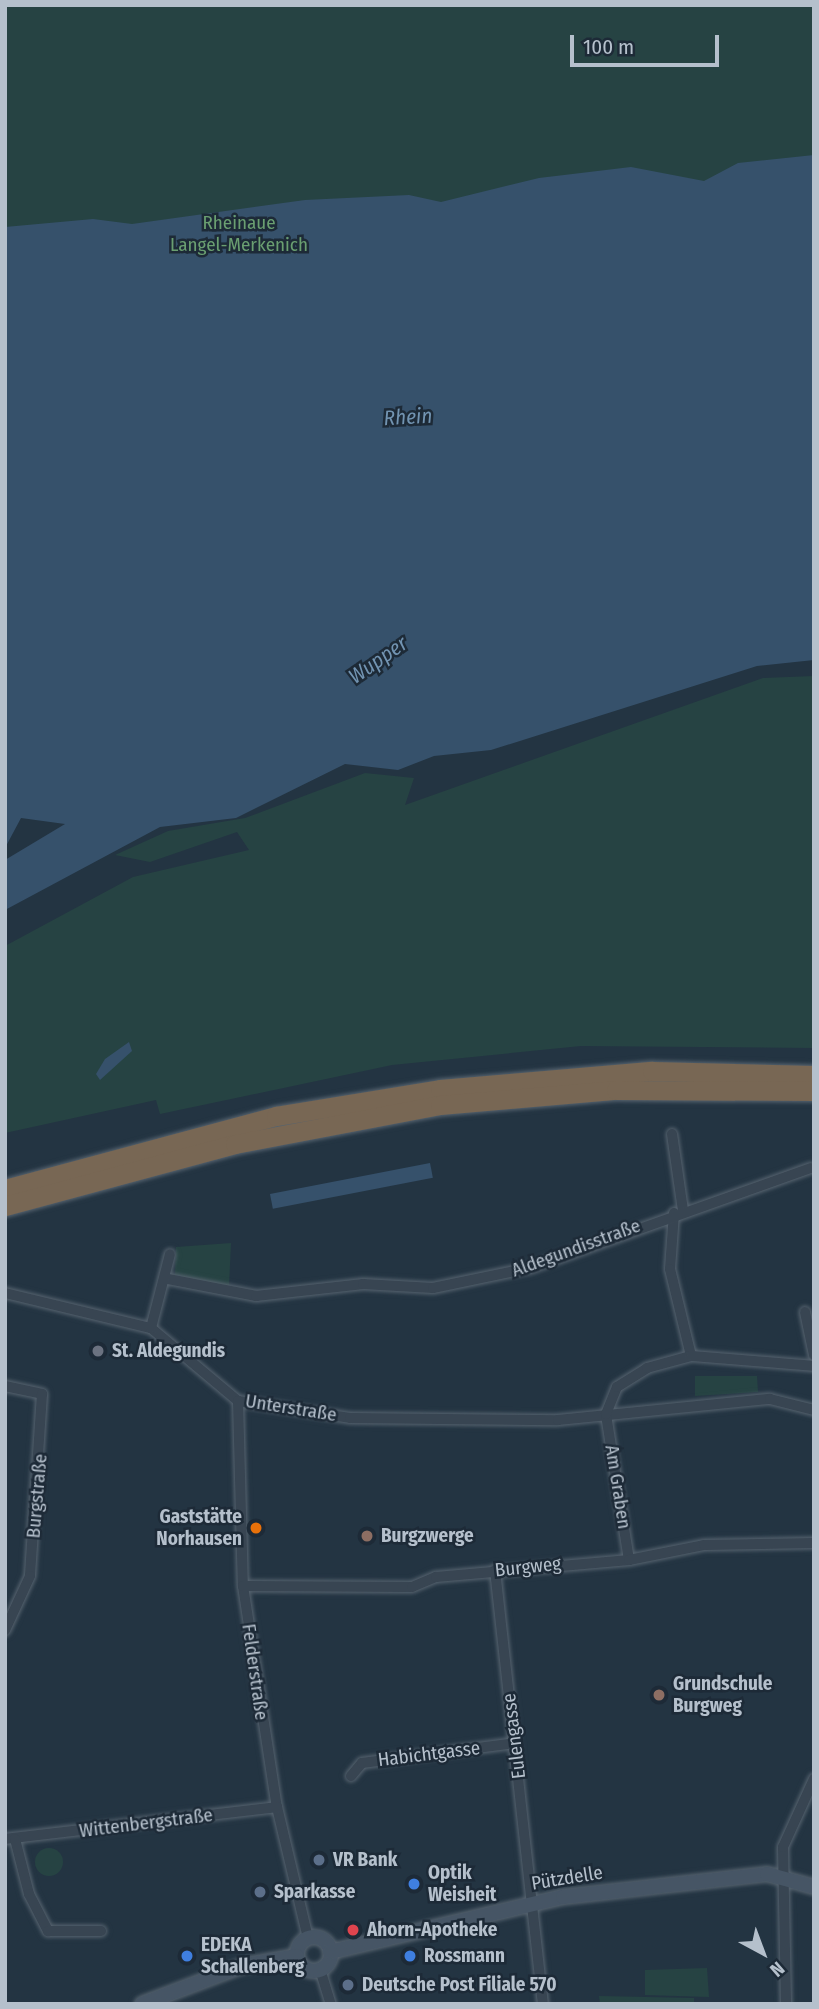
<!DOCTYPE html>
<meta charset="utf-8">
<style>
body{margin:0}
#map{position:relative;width:819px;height:2009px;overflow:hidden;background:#233442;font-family:"Fira Sans Condensed",sans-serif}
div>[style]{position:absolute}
.green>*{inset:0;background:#264343;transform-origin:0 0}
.round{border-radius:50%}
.water>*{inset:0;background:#36516b;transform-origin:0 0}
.roads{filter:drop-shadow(0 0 2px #56636f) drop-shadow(0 0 2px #56636f)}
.street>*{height:10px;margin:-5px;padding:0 5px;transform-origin:5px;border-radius:5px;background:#384552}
.secondary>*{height:14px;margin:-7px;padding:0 7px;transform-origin:7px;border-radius:7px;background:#465565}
.secondary>.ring{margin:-7px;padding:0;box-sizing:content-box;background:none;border:14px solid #465565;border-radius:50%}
.highway>*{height:19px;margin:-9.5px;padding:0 9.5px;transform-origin:9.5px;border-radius:9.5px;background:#786754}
.dots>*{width:19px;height:19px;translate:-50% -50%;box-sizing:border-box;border:4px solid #1d2a37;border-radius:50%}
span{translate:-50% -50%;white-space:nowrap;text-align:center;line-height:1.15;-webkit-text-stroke:5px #1d2a37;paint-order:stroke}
.park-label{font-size:19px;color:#6a9f71}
.street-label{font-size:19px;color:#b5c0cc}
.poi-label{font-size:19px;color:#b5c0cc;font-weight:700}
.left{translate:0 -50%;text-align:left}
.right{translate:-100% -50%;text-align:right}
.water-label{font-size:21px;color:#7294b2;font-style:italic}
.frame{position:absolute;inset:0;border:7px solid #b5c0cc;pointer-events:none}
.north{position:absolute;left:728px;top:1918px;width:70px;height:70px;-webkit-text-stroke:5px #1d2a37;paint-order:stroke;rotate:139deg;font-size:19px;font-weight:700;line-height:28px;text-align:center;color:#b5c0cc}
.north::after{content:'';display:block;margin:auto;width:24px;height:32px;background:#b5c0cc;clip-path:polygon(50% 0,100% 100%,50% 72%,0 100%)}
.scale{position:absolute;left:570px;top:35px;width:149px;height:32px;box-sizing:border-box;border:4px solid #b5c0cc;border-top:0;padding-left:9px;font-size:21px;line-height:24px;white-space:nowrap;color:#b5c0cc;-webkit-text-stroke:5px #1d2a37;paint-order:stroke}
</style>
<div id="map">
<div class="green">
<i style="left:5px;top:5px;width:809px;height:470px"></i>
<i style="clip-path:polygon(814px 676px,814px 1048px,581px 1046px,392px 1065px,160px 1114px,156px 1100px,5px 1133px,5px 946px,133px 877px,249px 850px,237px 832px,150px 862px,115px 855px,168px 831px,245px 818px,365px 773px,414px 778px,405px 805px,763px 678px)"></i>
<i style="clip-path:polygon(231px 1243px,229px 1287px,175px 1275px,176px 1247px)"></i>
<i style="clip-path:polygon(695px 1376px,757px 1376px,758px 1392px,695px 1396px)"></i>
<i class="round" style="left:35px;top:1848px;width:28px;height:28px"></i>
<i style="clip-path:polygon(707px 1968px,709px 1997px,645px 1995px,645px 1970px)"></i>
<i style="clip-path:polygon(599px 1996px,694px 1998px,694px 2004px,600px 2004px)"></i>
</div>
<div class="water">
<i style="clip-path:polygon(814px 155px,814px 660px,757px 666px,491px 750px,434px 756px,398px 770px,345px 764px,236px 818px,160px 827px,5px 910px,5px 860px,65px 824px,21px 818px,5px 848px,5px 227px,93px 219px,132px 224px,305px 200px,409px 195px,441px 202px,539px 178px,631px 167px,704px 181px,738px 163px)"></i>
<i style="clip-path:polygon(129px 1042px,132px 1051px,100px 1080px,96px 1074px,105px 1059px)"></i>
<i style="left:430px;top:1163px;width:15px;height:163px;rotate:79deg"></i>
</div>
<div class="roads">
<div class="street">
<i style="left:672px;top:1134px;width:77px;rotate:81.8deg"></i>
<i style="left:674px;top:1213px;width:56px;rotate:94.1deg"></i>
<i style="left:670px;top:1269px;width:89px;rotate:76.4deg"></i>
<i style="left:168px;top:1279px;width:90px;rotate:10.9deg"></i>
<i style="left:256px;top:1296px;width:108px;rotate:-6.4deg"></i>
<i style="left:363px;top:1284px;width:70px;rotate:3.3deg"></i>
<i style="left:433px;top:1288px;width:99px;rotate:-11.7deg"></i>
<i style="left:530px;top:1268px;width:298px;rotate:-19.6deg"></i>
<i style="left:5px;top:1293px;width:150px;rotate:13.5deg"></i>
<i style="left:151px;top:1328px;width:114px;rotate:40deg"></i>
<i style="left:238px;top:1401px;width:113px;rotate:8.6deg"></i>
<i style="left:350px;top:1418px;width:208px;rotate:0.6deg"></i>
<i style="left:558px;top:1420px;width:213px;rotate:-5.7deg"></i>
<i style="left:770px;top:1399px;width:45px;rotate:14deg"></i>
<i style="left:805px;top:1312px;width:44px;rotate:78.2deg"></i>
<i style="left:151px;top:1328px;width:76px;rotate:-75.6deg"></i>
<i style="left:5px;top:1386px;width:38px;rotate:12deg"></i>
<i style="left:42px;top:1394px;width:182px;rotate:93.8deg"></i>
<i style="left:30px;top:1576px;width:60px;rotate:114.8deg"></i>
<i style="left:238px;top:1401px;width:185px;rotate:88.5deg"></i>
<i style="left:243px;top:1586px;width:224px;rotate:81.3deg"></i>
<i style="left:277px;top:1807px;width:135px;rotate:76.7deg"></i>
<i style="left:629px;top:1560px;width:148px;rotate:-99deg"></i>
<i style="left:606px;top:1414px;width:29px;rotate:-68deg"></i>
<i style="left:617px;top:1387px;width:36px;rotate:-32deg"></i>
<i style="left:647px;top:1368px;width:46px;rotate:-15.3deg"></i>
<i style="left:691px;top:1356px;width:123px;rotate:4.6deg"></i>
<i style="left:495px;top:1570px;width:437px;rotate:83.7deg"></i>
<i style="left:243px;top:1586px;width:169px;rotate:0.3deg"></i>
<i style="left:412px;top:1587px;width:26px;rotate:-23deg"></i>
<i style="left:436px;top:1577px;width:194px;rotate:-5deg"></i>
<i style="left:629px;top:1560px;width:76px;rotate:-11.3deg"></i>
<i style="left:704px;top:1545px;width:110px;rotate:-1deg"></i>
<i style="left:351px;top:1776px;width:17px;rotate:-50deg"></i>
<i style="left:362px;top:1763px;width:154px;rotate:-7.4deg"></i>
<i style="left:5px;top:1839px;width:274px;rotate:-6.7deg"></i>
<i style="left:15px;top:1839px;width:57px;rotate:75.7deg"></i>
<i style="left:29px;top:1894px;width:42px;rotate:62.8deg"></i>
<i style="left:48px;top:1931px;width:53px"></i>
<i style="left:320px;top:1969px;width:37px;rotate:73deg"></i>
<i style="left:786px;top:2004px;width:157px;rotate:-91.1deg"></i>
<i style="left:783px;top:1847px;width:75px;rotate:-65.5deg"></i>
</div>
<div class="secondary">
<i class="ring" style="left:297px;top:1937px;width:20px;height:20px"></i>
<i style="left:330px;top:1952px;width:239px;rotate:-13.3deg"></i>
<i style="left:563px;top:1897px;width:205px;rotate:-6.4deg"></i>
<i style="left:767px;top:1874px;width:49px;rotate:15.5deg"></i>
<i style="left:142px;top:2004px;width:107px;rotate:-20.8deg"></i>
<i style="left:242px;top:1966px;width:56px;rotate:-10.3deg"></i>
</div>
<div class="highway">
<i style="left:5px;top:1189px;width:281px;rotate:-15.1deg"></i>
<i style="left:276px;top:1116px;width:166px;rotate:-9.3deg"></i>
<i style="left:440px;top:1089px;width:213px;rotate:-4.9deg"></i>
<i style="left:652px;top:1071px;width:162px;rotate:1.4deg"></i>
<i style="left:5px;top:1206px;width:238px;rotate:-15.1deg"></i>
<i style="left:235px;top:1144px;width:209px;rotate:-10.8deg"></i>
<i style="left:440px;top:1105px;width:177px;rotate:-4.9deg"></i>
<i style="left:616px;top:1090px;width:198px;rotate:0.3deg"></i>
</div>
</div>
<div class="dots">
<i style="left:98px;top:1351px;background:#6b7280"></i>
<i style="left:256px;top:1528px;background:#e8710a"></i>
<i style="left:367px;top:1536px;background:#8d6e63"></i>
<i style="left:659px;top:1695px;background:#8d6e63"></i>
<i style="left:319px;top:1860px;background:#5c6f8a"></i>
<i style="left:414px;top:1884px;background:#3f7fe0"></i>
<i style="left:260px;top:1892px;background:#5c6f8a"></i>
<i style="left:353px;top:1930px;background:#e0444e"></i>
<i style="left:187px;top:1956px;background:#3f7fe0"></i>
<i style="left:410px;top:1956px;background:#3f7fe0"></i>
<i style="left:348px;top:1985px;background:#5c6f8a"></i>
</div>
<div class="park-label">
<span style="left:239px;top:234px">Rheinaue<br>Langel-Merkenich</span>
</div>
<div class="street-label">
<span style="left:576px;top:1248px;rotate:-20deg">Aldegundisstraße</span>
<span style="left:291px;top:1408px;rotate:9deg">Unterstraße</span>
<span style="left:618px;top:1487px;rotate:81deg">Am Graben</span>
<span style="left:37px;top:1496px;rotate:-85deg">Burgstraße</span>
<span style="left:528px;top:1567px;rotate:-6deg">Burgweg</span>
<span style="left:255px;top:1672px;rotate:82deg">Felderstraße</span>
<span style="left:514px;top:1736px;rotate:-97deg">Eulengasse</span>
<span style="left:429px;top:1754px;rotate:-7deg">Habichtgasse</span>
<span style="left:146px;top:1823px;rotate:-7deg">Wittenbergstraße</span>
<span style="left:567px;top:1878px;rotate:-9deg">Pützdelle</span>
</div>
<div class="poi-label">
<span class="left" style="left:112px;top:1351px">St. Aldegundis</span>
<span class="right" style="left:242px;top:1528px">Gaststätte<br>Norhausen</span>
<span class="left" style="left:381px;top:1536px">Burgzwerge</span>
<span class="left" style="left:673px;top:1695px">Grundschule<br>Burgweg</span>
<span class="left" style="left:333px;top:1860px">VR Bank</span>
<span class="left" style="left:428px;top:1884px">Optik<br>Weisheit</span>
<span class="left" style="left:274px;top:1892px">Sparkasse</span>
<span class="left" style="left:367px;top:1930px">Ahorn-Apotheke</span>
<span class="left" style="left:201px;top:1956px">EDEKA<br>Schallenberg</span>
<span class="left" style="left:424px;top:1956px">Rossmann</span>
<span class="left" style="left:362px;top:1985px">Deutsche Post Filiale 570</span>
</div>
<div class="water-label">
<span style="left:408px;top:417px;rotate:-3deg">Rhein</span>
<span style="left:378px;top:660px;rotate:-35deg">Wupper</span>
</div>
<div class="frame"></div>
<div class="north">N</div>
<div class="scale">100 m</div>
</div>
